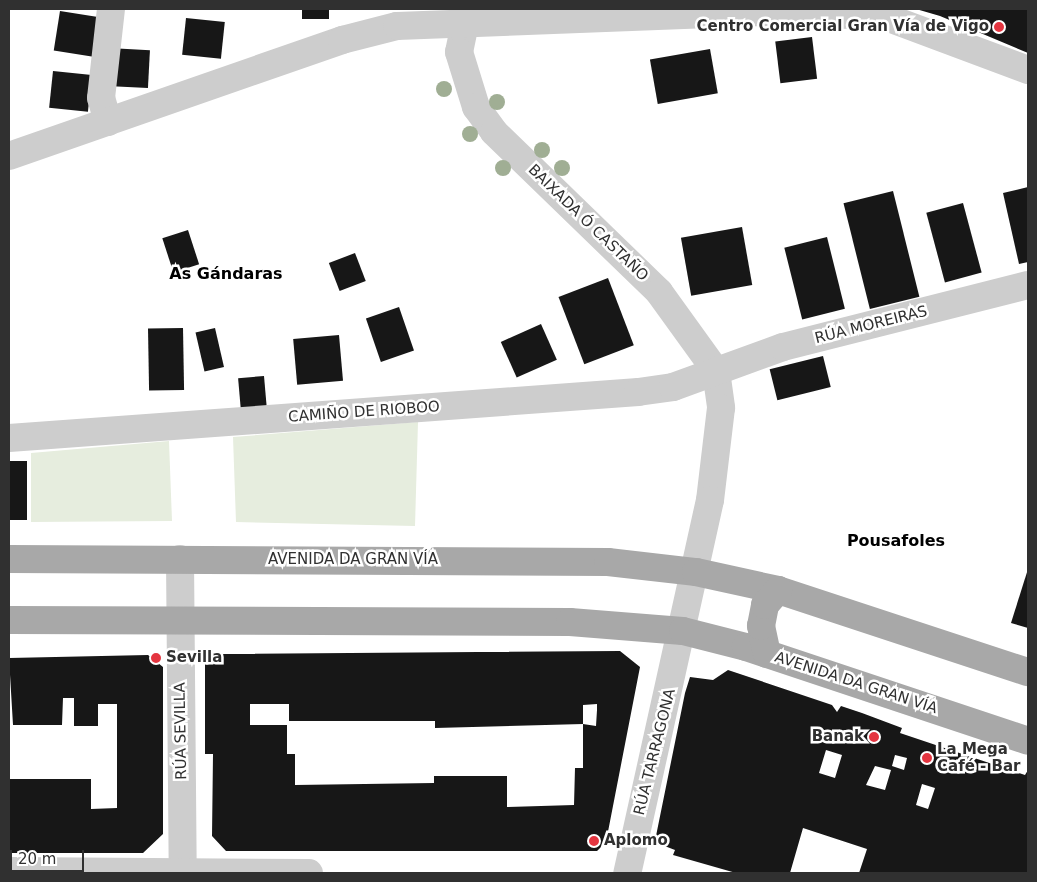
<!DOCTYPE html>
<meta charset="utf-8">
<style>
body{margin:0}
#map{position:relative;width:1037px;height:882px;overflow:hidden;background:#fff;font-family:"DejaVu Sans",sans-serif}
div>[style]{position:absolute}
.green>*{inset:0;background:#e6edde}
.building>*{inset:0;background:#171717;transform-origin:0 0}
.minor>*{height:28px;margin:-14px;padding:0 14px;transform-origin:14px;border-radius:14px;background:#cdcdcd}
.major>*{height:28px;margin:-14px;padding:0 14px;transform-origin:14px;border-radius:14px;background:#a8a8a8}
.trees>*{width:16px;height:16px;margin:-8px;border-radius:50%;background:#a0ae94}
.dots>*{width:14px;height:14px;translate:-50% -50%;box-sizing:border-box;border:2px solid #fff;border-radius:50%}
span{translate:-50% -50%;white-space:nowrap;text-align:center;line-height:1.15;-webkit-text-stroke:5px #fff;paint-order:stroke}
.poi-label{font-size:15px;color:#303030;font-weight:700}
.right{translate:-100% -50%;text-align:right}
.left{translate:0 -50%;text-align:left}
.street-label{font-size:15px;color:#303030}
.neighbourhood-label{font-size:16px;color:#000;font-weight:700}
.frame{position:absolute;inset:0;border:10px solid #303030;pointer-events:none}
.scale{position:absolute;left:10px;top:850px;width:74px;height:22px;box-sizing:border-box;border:2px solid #303030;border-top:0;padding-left:6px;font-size:15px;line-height:18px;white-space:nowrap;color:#303030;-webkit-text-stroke:4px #fff;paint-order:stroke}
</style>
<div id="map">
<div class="green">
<i style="clip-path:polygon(418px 422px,415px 526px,236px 522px,233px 437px)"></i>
<i style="clip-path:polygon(169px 441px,172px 521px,31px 522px,31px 453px)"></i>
</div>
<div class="building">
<i style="left:302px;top:9px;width:27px;height:10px"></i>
<i style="clip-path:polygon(916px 9px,1028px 9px,1028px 53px,940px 16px)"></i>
<i style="left:60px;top:11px;width:40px;height:40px;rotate:9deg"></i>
<i style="left:186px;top:18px;width:39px;height:37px;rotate:6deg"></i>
<i style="left:812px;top:37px;width:42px;height:37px;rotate:83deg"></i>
<i style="left:109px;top:48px;width:41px;height:38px;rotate:3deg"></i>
<i style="left:710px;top:49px;width:45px;height:61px;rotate:80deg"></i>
<i style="left:53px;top:71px;width:39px;height:37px;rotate:6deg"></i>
<i style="clip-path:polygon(1028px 187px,1028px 262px,1019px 264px,1003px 193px)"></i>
<i style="left:893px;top:191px;width:109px;height:51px;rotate:76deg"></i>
<i style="left:963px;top:203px;width:72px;height:38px;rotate:75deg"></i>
<i style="left:742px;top:227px;width:59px;height:62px;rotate:80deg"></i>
<i style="left:188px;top:230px;width:36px;height:27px;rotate:72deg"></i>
<i style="left:827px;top:237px;width:74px;height:44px;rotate:76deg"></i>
<i style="left:355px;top:253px;width:30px;height:28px;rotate:69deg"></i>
<i style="left:608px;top:278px;width:72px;height:53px;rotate:69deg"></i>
<i style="left:399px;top:307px;width:46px;height:35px;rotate:71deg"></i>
<i style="left:541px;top:324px;width:39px;height:44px;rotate:66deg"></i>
<i style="left:183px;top:328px;width:62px;height:35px;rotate:89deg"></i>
<i style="left:215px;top:328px;width:40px;height:20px;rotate:77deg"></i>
<i style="left:339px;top:335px;width:46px;height:46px;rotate:85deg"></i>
<i style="left:823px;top:356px;width:32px;height:55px;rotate:76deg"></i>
<i style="left:264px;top:376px;width:32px;height:26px;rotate:85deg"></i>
<i style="left:9px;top:461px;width:18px;height:59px"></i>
<i style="clip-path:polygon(1028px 569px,1028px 628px,1011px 623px)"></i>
<i style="clip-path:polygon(evenodd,620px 651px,640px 667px,606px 842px,597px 851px,226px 851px,212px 836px,213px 754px,205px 754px,205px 654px,620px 651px,250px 704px,289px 704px,289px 721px,435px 721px,435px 728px,583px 724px,583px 705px,597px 704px,597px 710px,596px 726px,583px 724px,583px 768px,575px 768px,574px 805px,507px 807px,507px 776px,434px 776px,434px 783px,295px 785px,295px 754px,287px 754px,287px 725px,250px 725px,250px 704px)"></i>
<i style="clip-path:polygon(148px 655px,163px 667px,163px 834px,143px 853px,9px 853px,9px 779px,91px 779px,91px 809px,117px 808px,117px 704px,98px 704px,98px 726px,74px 726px,74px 698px,63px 698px,62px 725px,13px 725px,9px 658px)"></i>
<i style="clip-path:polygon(evenodd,728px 670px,832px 705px,837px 712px,841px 706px,862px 713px,902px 728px,900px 733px,1025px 775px,1028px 770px,1028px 873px,859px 873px,867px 849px,803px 828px,790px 873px,736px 873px,673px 855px,675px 850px,662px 845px,656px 836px,685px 693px,690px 677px,713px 680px,728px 670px,826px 750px,842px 755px,835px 778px,819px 773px,826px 750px,728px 670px,895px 755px,907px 758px,904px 770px,892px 766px,895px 755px,728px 670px,875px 766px,891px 770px,885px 790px,866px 785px,875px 766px,728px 670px,922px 784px,935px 788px,928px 809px,916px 805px,922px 784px)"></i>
</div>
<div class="minor">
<i style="left:468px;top:9px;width:44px;rotate:101.8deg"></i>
<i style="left:459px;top:52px;width:58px;rotate:72.8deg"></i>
<i style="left:476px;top:107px;width:31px;rotate:54deg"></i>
<i style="left:494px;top:132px;width:230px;rotate:44.1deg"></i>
<i style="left:659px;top:292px;width:97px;rotate:54.2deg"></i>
<i style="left:716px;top:371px;width:37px;rotate:82deg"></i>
<i style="left:721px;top:408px;width:93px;rotate:96.8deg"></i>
<i style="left:710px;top:500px;width:382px;rotate:102.5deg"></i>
<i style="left:108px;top:122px;width:25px;rotate:-106deg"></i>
<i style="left:101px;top:98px;width:90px;rotate:-83.6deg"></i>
<i style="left:9px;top:156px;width:353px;rotate:-19.2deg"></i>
<i style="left:342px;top:40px;width:57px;rotate:-14.3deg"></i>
<i style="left:397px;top:26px;width:359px;rotate:-2.2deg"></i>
<i style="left:756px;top:12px;width:127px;rotate:1.8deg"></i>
<i style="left:883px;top:16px;width:155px;rotate:20.4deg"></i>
<i style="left:9px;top:438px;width:631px;rotate:-4.18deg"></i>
<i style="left:638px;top:392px;width:35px;rotate:-8deg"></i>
<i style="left:673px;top:387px;width:117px;rotate:-20deg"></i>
<i style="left:783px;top:347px;width:253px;rotate:-14.2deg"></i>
<i style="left:180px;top:559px;width:314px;rotate:89.5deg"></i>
<i style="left:9px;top:871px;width:300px;rotate:0.4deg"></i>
</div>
<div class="major">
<i style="left:9px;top:559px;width:599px;rotate:0.29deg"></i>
<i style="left:608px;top:562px;width:89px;rotate:6.5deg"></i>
<i style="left:696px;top:572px;width:84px;rotate:12.4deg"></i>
<i style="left:778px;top:590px;width:263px;rotate:18.2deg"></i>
<i style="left:9px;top:620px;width:561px;rotate:0.2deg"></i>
<i style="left:570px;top:622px;width:113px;rotate:4.6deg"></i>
<i style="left:683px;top:631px;width:65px;rotate:14.3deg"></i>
<i style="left:746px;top:647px;width:297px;rotate:18.4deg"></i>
<i style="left:767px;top:654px;width:29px;rotate:-102deg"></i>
<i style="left:761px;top:626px;width:21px;rotate:-79deg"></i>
<i style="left:765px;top:605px;width:20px;rotate:-49deg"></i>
</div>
<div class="trees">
<i style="left:444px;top:89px"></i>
<i style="left:497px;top:102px"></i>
<i style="left:470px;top:134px"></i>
<i style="left:542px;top:150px"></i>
<i style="left:503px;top:168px"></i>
<i style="left:562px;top:168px"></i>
</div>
<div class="dots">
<i style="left:999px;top:27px;background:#e43540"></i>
<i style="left:156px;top:658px;background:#e43540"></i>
<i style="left:874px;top:737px;background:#e43540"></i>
<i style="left:927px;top:758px;background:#e43540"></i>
<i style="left:594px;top:841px;background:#e43540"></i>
</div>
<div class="poi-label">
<span class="right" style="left:989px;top:27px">Centro Comercial Gran Vía de Vigo</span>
<span class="left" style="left:166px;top:658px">Sevilla</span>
<span class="right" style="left:864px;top:737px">Banak</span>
<span class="left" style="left:937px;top:758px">La Mega<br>Café - Bar</span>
<span class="left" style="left:604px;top:841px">Aplomo</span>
</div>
<div class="street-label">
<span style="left:588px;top:223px;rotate:44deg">BAIXADA Ó CASTAÑO</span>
<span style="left:871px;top:325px;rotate:-14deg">RÚA MOREIRAS</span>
<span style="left:364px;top:412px;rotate:-4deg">CAMIÑO DE RIOBOO</span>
<span style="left:353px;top:560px">AVENIDA DA GRAN VÍA</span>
<span style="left:856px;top:683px;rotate:18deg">AVENIDA DA GRAN VÍA</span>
<span style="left:181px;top:731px;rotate:-91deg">RÚA SEVILLA</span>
<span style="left:655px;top:752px;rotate:-76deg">RÚA TARRAGONA</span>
</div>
<div class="neighbourhood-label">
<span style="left:226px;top:274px">As Gándaras</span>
<span style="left:896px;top:541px">Pousafoles</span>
</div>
<div class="frame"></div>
<div class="scale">20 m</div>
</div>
